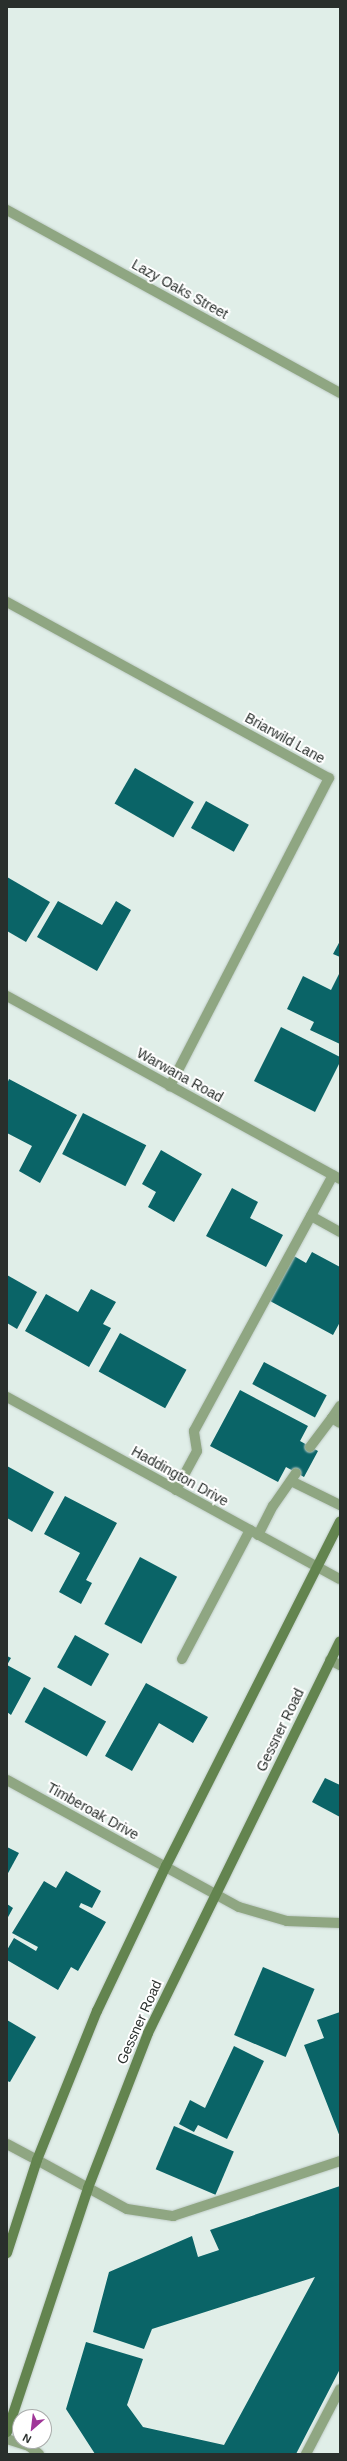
<!DOCTYPE html>
<style>
body{margin:0}
#map{position:relative;width:347px;height:2461px;overflow:hidden;background:#e0eee8;font-family:Helvetica,sans-serif}
div>[style]{position:absolute}
.building>*{inset:0;background:#0a6467;transform-origin:0 0}
.roads{filter:drop-shadow(0 0 1px #bfccc6) drop-shadow(0 0 1px #bfccc6)}
.service>*{height:10px;margin:-5px;padding:0 5px;transform-origin:5px;border-radius:5px;background:#8fa682}
.minor>*{height:10px;margin:-5px;padding:0 5px;transform-origin:5px;border-radius:5px;background:#8fa682}
.tertiary>*{height:10px;margin:-5px;padding:0 5px;transform-origin:5px;border-radius:5px;background:#8fa682}
.secondary>*{height:10px;margin:-5px;padding:0 5px;transform-origin:5px;border-radius:5px;background:#63844f}
span{translate:-50% -50%;white-space:nowrap;text-align:center;line-height:1.15;-webkit-text-stroke:4px #fff;paint-order:stroke}
.street-label{font-size:14px;color:#292f2c}
.frame{position:absolute;inset:0;border:8px solid #292f2c;pointer-events:none}
.north{position:absolute;left:12px;top:2409px;width:40px;height:40px;box-sizing:border-box;background:#fff;border:1px solid #a9acab;border-radius:50%;rotate:208deg;font-size:11px;font-weight:700;line-height:16px;text-align:center;color:#292f2c}
.north::after{content:'';display:block;margin:auto;width:14px;height:18px;background:#a03798;clip-path:polygon(50% 0,100% 100%,50% 72%,0 100%)}
</style>
<div id="map">
<div class="building">
<i style="left:135px;top:768px;width:68px;height:41px;rotate:30deg"></i>
<i style="left:206px;top:801px;width:49px;height:31px;rotate:29deg"></i>
<i style="clip-path:polygon(7px 877px,50px 902px,26px 942px,7px 931px)"></i>
<i style="clip-path:polygon(58px 901px,102px 925px,116px 901px,131px 910px,97px 971px,37px 937px)"></i>
<i style="clip-path:polygon(340px 941px,340px 957px,333px 954px)"></i>
<i style="clip-path:polygon(340px 972px,340px 1044px,310px 1030px,314px 1022px,287px 1009px,303px 976px,331px 990px)"></i>
<i style="clip-path:polygon(281px 1027px,340px 1057px,340px 1062px,315px 1112px,254px 1081px)"></i>
<i style="clip-path:polygon(9px 1079px,77px 1115px,40px 1183px,19px 1171px,32px 1146px,7px 1133px,7px 1084px)"></i>
<i style="left:83px;top:1113px;width:71px;height:46px;rotate:27deg"></i>
<i style="clip-path:polygon(161px 1150px,202px 1174px,174px 1222px,148px 1207px,156px 1192px,142px 1184px)"></i>
<i style="clip-path:polygon(232px 1188px,258px 1202px,250px 1218px,283px 1235px,266px 1267px,206px 1236px)"></i>
<i style="clip-path:polygon(312px 1252px,340px 1267px,340px 1322px,333px 1335px,270px 1301px,294px 1256px,306px 1263px)"></i>
<i style="clip-path:polygon(7px 1275px,37px 1292px,17px 1329px,7px 1323px)"></i>
<i style="clip-path:polygon(91px 1289px,116px 1302px,103px 1324px,111px 1328px,89px 1367px,25px 1331px,46px 1294px,78px 1312px)"></i>
<i style="left:120px;top:1333px;width:76px;height:44px;rotate:29deg"></i>
<i style="left:264px;top:1362px;width:71px;height:25px;rotate:28deg"></i>
<i style="clip-path:polygon(240px 1390px,308px 1426px,300px 1441px,318px 1451px,304px 1477px,286px 1467px,278px 1482px,210px 1446px)"></i>
<i style="clip-path:polygon(7px 1466px,54px 1492px,32px 1532px,7px 1518px)"></i>
<i style="clip-path:polygon(65px 1496px,117px 1523px,86px 1580px,92px 1583px,81px 1604px,59px 1592px,80px 1553px,44px 1534px)"></i>
<i style="left:140px;top:1557px;width:42px;height:76px;rotate:28deg"></i>
<i style="left:75px;top:1635px;width:39px;height:37px;rotate:29deg"></i>
<i style="clip-path:polygon(7px 1656px,11px 1658px,7px 1665px,31px 1678px,11px 1715px,7px 1712px)"></i>
<i style="clip-path:polygon(146px 1683px,208px 1717px,193px 1743px,159px 1723px,132px 1771px,105px 1756px)"></i>
<i style="left:44px;top:1687px;width:71px;height:40px;rotate:29deg"></i>
<i style="clip-path:polygon(325px 1778px,340px 1785px,340px 1817px,312px 1802px)"></i>
<i style="clip-path:polygon(7px 1847px,19px 1853px,7px 1875px)"></i>
<i style="clip-path:polygon(66px 1871px,101px 1891px,92px 1908px,81px 1903px,79px 1907px,106px 1922px,78px 1971px,71px 1967px,58px 1990px,7px 1960px,7px 1950px,14px 1938px,36px 1951px,38px 1947px,12px 1933px,44px 1881px,56px 1888px)"></i>
<i style="clip-path:polygon(7px 1904px,13px 1908px,7px 1919px)"></i>
<i style="left:263px;top:1967px;width:56px;height:74px;rotate:23deg"></i>
<i style="clip-path:polygon(340px 2012px,340px 2137px,304px 2045px,324px 2038px,317px 2020px)"></i>
<i style="clip-path:polygon(7px 2020px,36px 2037px,10px 2082px,7px 2081px)"></i>
<i style="clip-path:polygon(234px 2046px,264px 2061px,227px 2139px,198px 2125px,194px 2132px,179px 2124px,190px 2100px,205px 2108px)"></i>
<i style="left:174px;top:2126px;width:65px;height:47px;rotate:23deg"></i>
<i style="clip-path:polygon(340px 2186px,340px 2369px,296px 2454px,95px 2454px,66px 2409px,86px 2342px,143px 2359px,127px 2405px,143px 2427px,224px 2445px,315px 2277px,152px 2329px,144px 2349px,93px 2332px,109px 2272px,192px 2236px,198px 2257px,219px 2250px,210px 2230px)"></i>
</div>
<div class="roads">
<div class="service">
<i style="left:311px;top:1216px;width:33px;rotate:29deg"></i>
<i style="left:340px;top:1406px;width:14px;rotate:124deg"></i>
<i style="left:332px;top:1418px;width:9px;rotate:32deg"></i>
<i style="left:310px;top:1447px;width:36px;rotate:-53deg"></i>
<i style="left:291px;top:1481px;width:55px;rotate:26.1deg"></i>
<i style="left:176px;top:1490px;width:44px;rotate:-61.7deg"></i>
<i style="left:197px;top:1451px;width:20px;rotate:-99deg"></i>
<i style="left:194px;top:1431px;width:291px;rotate:-61.5deg"></i>
<i style="left:258px;top:1535px;width:33px;rotate:-63deg"></i>
<i style="left:273px;top:1506px;width:40px;rotate:-55.1deg"></i>
<i style="left:182px;top:1659px;width:146px;rotate:-62.2deg"></i>
<i style="left:330px;top:1660px;width:11px;rotate:27deg"></i>
<i style="left:37px;top:2160px;width:102px;rotate:28.6deg"></i>
<i style="left:127px;top:2209px;width:47px;rotate:8.7deg"></i>
<i style="left:173px;top:2216px;width:176px;rotate:-18.2deg"></i>
<i style="left:7px;top:2439px;width:23px;rotate:18deg"></i>
<i style="left:29px;top:2446px;width:13px;rotate:39deg"></i>
<i style="left:306px;top:2454px;width:73px;rotate:-62.4deg"></i>
</div>
<div class="minor">
<i style="left:7px;top:210px;width:380px;rotate:28.8deg"></i>
<i style="left:7px;top:602px;width:367px;rotate:28.7deg"></i>
<i style="left:329px;top:778px;width:347px;rotate:117.3deg"></i>
<i style="left:7px;top:1397px;width:379px;rotate:28.7deg"></i>
<i style="left:7px;top:1780px;width:264px;rotate:28.7deg"></i>
<i style="left:239px;top:1907px;width:50px;rotate:16.3deg"></i>
<i style="left:287px;top:1921px;width:53px;rotate:2.2deg"></i>
<i style="left:7px;top:2144px;width:34px;rotate:28deg"></i>
</div>
<div class="tertiary">
<i style="left:7px;top:996px;width:380px;rotate:28.8deg"></i>
</div>
<div class="secondary">
<i style="left:7px;top:2253px;width:98px;rotate:-72.1deg"></i>
<i style="left:37px;top:2160px;width:161px;rotate:-68.1deg"></i>
<i style="left:97px;top:2011px;width:161px;rotate:-64.6deg"></i>
<i style="left:166px;top:1866px;width:386px;rotate:-63.2deg"></i>
<i style="left:7px;top:2432px;width:257px;rotate:-71.6deg"></i>
<i style="left:88px;top:2188px;width:166px;rotate:-68.8deg"></i>
<i style="left:148px;top:2033px;width:436px;rotate:-63.9deg"></i>
</div>
</div>
<div class="street-label">
<span style="left:180px;top:289px;rotate:29deg">Lazy Oaks Street</span>
<span style="left:285px;top:738px;rotate:29deg">Briarwild Lane</span>
<span style="left:180px;top:1075px;rotate:29deg">Warwana Road</span>
<span style="left:180px;top:1476px;rotate:29deg">Haddington Drive</span>
<span style="left:280px;top:1730px;rotate:-64deg">Gessner Road</span>
<span style="left:93px;top:1811px;rotate:29deg">Timberoak Drive</span>
<span style="left:139px;top:2022px;rotate:-66deg">Gessner Road</span>
</div>
<div class="frame"></div>
<div class="north">N</div>
</div>
